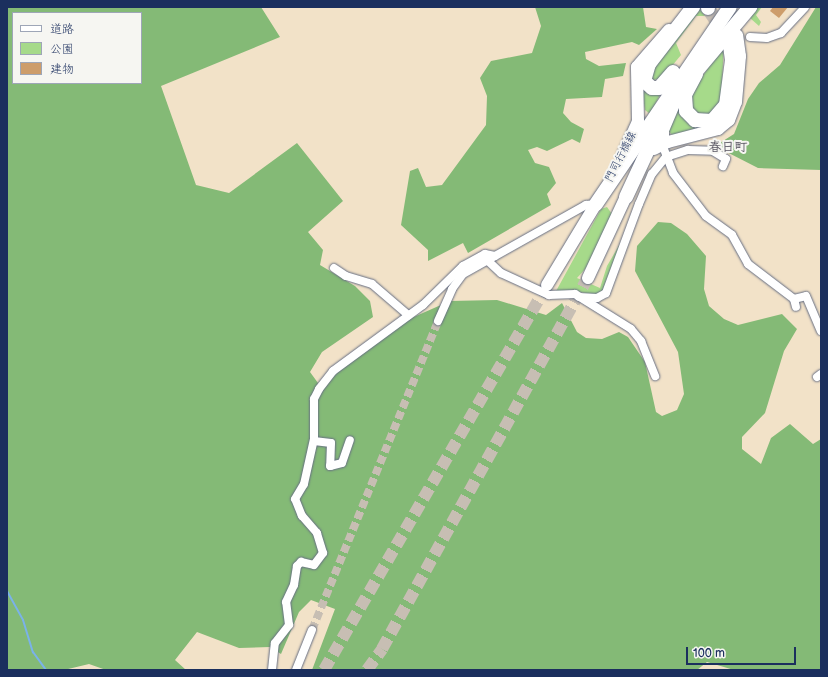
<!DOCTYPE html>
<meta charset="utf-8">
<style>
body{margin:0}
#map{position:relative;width:828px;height:677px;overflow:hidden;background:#f2e2c8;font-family:"Balsamiq Sans","Klee One",sans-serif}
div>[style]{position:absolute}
.green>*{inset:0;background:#a6da8a}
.forest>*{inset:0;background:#84ba76}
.stream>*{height:2px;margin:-1px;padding:0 1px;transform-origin:1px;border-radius:1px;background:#7ab2ea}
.building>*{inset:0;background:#cd9d6b}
.minor-tunnel>*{height:8px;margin-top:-4px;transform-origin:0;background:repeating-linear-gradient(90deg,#c7beb3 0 8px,transparent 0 12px)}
.primary-tunnel>*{height:12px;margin-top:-6px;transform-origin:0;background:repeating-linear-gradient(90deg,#c7beb3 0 12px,transparent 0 18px)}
.motorway-tunnel>*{height:14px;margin-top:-7px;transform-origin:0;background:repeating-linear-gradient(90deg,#c7beb3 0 14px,transparent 0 21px)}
.roads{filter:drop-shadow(0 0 1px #666e83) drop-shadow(0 0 1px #666e83)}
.minor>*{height:8px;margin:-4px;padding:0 4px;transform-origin:4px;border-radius:4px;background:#fff}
.primary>*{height:12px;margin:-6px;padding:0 6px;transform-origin:6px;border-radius:6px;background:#fff}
.motorway>*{height:14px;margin:-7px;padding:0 7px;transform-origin:7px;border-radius:7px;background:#fff}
span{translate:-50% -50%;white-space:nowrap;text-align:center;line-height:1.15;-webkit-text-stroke:4px #f6f6f2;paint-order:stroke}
.street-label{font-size:11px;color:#1b2f5e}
.quarter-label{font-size:13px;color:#595663;font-weight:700}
.frame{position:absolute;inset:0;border:8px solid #1b2f5e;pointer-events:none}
.legend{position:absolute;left:12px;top:12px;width:130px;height:72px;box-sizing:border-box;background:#f6f6f2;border:1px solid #9ea6b7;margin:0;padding:5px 7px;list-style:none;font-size:12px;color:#1b2f5e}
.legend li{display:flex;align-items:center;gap:8px;height:20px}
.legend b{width:20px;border:1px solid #9ea6b7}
.scale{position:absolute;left:686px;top:647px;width:110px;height:18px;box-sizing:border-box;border:2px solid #1b2f5e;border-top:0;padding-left:5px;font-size:12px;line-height:14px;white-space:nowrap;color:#1b2f5e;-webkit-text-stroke:3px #f6f6f2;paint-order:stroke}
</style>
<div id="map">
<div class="green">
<i style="clip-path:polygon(756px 7px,762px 7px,756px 15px,761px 22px,759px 26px,750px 18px)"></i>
<i style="clip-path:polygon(700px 9px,706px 16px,696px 16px,676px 43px,681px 55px,662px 78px,653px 80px,650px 70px)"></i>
<i style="clip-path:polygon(724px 43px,721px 103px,715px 114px,694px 114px,688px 99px)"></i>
<i style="clip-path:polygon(641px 86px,662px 91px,650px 114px,645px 110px)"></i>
<i style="clip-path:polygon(677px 105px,708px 127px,673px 136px,665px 127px)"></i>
<i style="clip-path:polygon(607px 207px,612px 214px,587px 267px,577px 278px,600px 288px,607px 266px,625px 235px,603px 293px,596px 295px,569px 290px,555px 293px,601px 209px)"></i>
</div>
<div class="forest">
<i style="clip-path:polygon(evenodd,7px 7px,261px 7px,280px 37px,161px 86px,196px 185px,229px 193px,297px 143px,343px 201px,308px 232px,323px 250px,320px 265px,355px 286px,370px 301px,373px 317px,322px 352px,310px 372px,318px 383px,316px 391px,336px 365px,391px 327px,450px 301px,497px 300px,546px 315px,562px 303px,577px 332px,586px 338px,602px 339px,619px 332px,628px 337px,645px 362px,656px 412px,662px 416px,677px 410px,684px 394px,678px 352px,635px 271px,637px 246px,658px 222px,671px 223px,687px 234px,706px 256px,704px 289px,709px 306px,724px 319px,738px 325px,782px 314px,797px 329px,784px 351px,765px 413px,742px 437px,742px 449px,761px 464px,771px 438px,790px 424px,813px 444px,821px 439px,821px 670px,734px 670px,707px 662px,697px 670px,312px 670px,335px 609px,311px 600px,299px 612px,281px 654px,270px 647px,239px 648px,197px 632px,175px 660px,186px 670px,106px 670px,89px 664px,64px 670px,7px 670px,7px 7px,13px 13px,141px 13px,141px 83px,13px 83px,13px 13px)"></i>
<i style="clip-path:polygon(535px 7px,643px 7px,646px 27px,657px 29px,639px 45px,632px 42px,585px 52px,586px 59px,599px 66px,626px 63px,623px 76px,605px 79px,602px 97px,566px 99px,563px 113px,571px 122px,584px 129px,580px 143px,572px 139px,547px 151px,537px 147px,528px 150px,535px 163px,549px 167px,556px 183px,547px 194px,551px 205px,468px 253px,463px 243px,428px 261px,428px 250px,401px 225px,410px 171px,418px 168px,426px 187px,442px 185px,486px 125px,487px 96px,480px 78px,491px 61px,532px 53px,541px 26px)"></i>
<i style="clip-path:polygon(816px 7px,821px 7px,821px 170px,758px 168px,715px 146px,734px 134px,748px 99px,759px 83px,780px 65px)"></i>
</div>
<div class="stream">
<i style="left:7px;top:591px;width:33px;rotate:61deg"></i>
<i style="left:23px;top:620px;width:34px;rotate:73deg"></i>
<i style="left:33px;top:652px;width:22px;rotate:54deg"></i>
</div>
<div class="building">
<i style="clip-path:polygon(773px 7px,788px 7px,779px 18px,770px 11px)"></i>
</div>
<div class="minor-tunnel">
<i style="left:312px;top:630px;width:334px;rotate:-67.8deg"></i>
</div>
<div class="primary-tunnel">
<i style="left:324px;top:670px;width:445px;rotate:-59.9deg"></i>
<i style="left:367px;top:670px;width:26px;rotate:-54deg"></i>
<i style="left:382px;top:649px;width:424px;rotate:-61deg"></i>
</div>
<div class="motorway-tunnel">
<i style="left:708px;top:8px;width:31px;rotate:57deg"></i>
</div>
<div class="roads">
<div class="minor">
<i style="left:750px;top:37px;width:17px;rotate:3deg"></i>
<i style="left:767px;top:38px;width:15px;rotate:-20deg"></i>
<i style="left:781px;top:33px;width:35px;rotate:-47deg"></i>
<i style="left:662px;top:144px;width:31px;rotate:69deg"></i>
<i style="left:673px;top:173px;width:54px;rotate:52.5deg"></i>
<i style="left:706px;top:216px;width:32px;rotate:36deg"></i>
<i style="left:732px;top:235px;width:33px;rotate:61deg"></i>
<i style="left:748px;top:264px;width:58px;rotate:37.3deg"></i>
<i style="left:794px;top:299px;width:12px;rotate:-14deg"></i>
<i style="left:806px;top:296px;width:38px;rotate:67deg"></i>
<i style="left:487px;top:260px;width:19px;rotate:43deg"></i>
<i style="left:501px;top:273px;width:53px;rotate:24.6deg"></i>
<i style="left:549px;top:295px;width:26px;rotate:-2deg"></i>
<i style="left:575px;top:294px;width:66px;rotate:32deg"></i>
<i style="left:631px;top:329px;width:16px;rotate:50deg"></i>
<i style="left:641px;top:341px;width:38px;rotate:68deg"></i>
<i style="left:334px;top:268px;width:14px;rotate:34deg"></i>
<i style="left:346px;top:276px;width:27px;rotate:17deg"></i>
<i style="left:372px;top:284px;width:48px;rotate:40.7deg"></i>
<i style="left:579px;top:297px;width:18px;rotate:3deg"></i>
<i style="left:597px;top:298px;width:10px;rotate:-29deg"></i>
<i style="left:606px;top:293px;width:95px;rotate:-69.7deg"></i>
<i style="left:639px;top:204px;width:33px;rotate:-67deg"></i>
<i style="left:652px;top:174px;width:22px;rotate:-51deg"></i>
<i style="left:666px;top:157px;width:23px;rotate:-18deg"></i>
<i style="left:688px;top:150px;width:25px;rotate:2deg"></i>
<i style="left:713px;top:151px;width:15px;rotate:32deg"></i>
<i style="left:726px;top:159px;width:8px;rotate:113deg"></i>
<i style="left:794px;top:299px;width:8px;rotate:76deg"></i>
<i style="left:438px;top:321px;width:35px;rotate:-66deg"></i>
<i style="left:452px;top:289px;width:19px;rotate:-54deg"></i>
<i style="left:463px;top:274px;width:141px;rotate:-29.3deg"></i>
<i style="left:586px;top:205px;width:10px;rotate:-6deg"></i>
<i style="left:817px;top:377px;width:5px;rotate:-37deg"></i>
<i style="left:314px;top:441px;width:17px;rotate:7deg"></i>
<i style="left:331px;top:443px;width:23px;rotate:92deg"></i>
<i style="left:330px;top:466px;width:12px;rotate:-14deg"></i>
<i style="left:342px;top:463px;width:24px;rotate:-71deg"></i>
<i style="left:272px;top:670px;width:27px;rotate:-84deg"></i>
<i style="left:275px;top:643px;width:23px;rotate:-52deg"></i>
<i style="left:289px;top:625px;width:23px;rotate:-97deg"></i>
<i style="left:286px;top:602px;width:19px;rotate:-65deg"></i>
<i style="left:294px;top:585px;width:19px;rotate:-81deg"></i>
<i style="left:297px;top:566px;width:6px;rotate:-45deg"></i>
<i style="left:301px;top:562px;width:13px;rotate:13deg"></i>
<i style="left:314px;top:565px;width:15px;rotate:-53deg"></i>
<i style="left:323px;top:553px;width:21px;rotate:-107deg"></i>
<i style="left:317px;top:533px;width:23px;rotate:-131deg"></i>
<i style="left:302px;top:516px;width:18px;rotate:-112deg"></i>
<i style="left:295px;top:499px;width:17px;rotate:-59deg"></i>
<i style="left:304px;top:484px;width:46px;rotate:-77.5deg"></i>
<i style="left:314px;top:439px;width:40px;rotate:-90deg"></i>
<i style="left:314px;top:399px;width:11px;rotate:-63deg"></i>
<i style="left:319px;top:389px;width:23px;rotate:-52deg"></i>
<i style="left:333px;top:371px;width:112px;rotate:-36.3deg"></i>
<i style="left:423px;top:305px;width:56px;rotate:-44.3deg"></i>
<i style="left:463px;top:266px;width:25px;rotate:-29deg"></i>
<i style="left:485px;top:254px;width:10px;rotate:11deg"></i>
<i style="left:296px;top:670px;width:43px;rotate:-68.2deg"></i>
</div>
<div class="primary">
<i style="left:654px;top:149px;width:16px;rotate:-27deg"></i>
<i style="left:668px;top:142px;width:52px;rotate:-14.6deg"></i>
<i style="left:718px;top:129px;width:14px;rotate:-39deg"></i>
<i style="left:729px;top:120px;width:19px;rotate:-69deg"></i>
<i style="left:736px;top:102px;width:46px;rotate:-85deg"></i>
<i style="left:740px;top:56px;width:21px;rotate:-98deg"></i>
<i style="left:623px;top:155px;width:37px;rotate:-66deg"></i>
<i style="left:638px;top:121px;width:54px;rotate:-91.1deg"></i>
<i style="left:637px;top:67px;width:49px;rotate:-49.1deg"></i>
<i style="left:588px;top:278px;width:99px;rotate:-65deg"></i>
<i style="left:547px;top:285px;width:103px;rotate:-58.9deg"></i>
</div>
<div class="motorway">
<i style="left:708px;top:7px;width:1px;rotate:90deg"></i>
<i style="left:673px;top:72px;width:21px;rotate:131deg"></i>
<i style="left:659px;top:88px;width:7px;rotate:180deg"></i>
<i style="left:652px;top:88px;width:11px;rotate:-139deg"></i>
<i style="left:644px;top:81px;width:18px;rotate:-74deg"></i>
<i style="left:649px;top:64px;width:72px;rotate:-52.3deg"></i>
<i style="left:696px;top:74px;width:24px;rotate:118deg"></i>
<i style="left:685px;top:95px;width:16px;rotate:86deg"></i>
<i style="left:686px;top:111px;width:13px;rotate:45deg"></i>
<i style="left:695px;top:120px;width:17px;rotate:3deg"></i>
<i style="left:712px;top:121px;width:21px;rotate:-49deg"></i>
<i style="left:726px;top:105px;width:45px;rotate:-82.4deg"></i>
<i style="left:732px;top:60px;width:15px;rotate:-98deg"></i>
<i style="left:688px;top:81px;width:97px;rotate:-50deg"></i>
<i style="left:662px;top:144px;width:14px;rotate:-90deg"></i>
<i style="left:662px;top:130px;width:34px;rotate:-67deg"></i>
<i style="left:626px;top:197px;width:83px;rotate:-65deg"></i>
<i style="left:596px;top:204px;width:238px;rotate:-55.8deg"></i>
</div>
</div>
<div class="street-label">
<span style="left:621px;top:157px;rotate:-63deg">門司行橋線</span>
</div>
<div class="quarter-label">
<span style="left:728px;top:147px">春日町</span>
</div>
<div class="frame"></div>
<ul class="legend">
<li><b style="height:5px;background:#fff"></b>道路</li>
<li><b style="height:11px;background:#a6da8a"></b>公園</li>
<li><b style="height:11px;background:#cd9d6b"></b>建物</li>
</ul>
<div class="scale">100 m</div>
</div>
